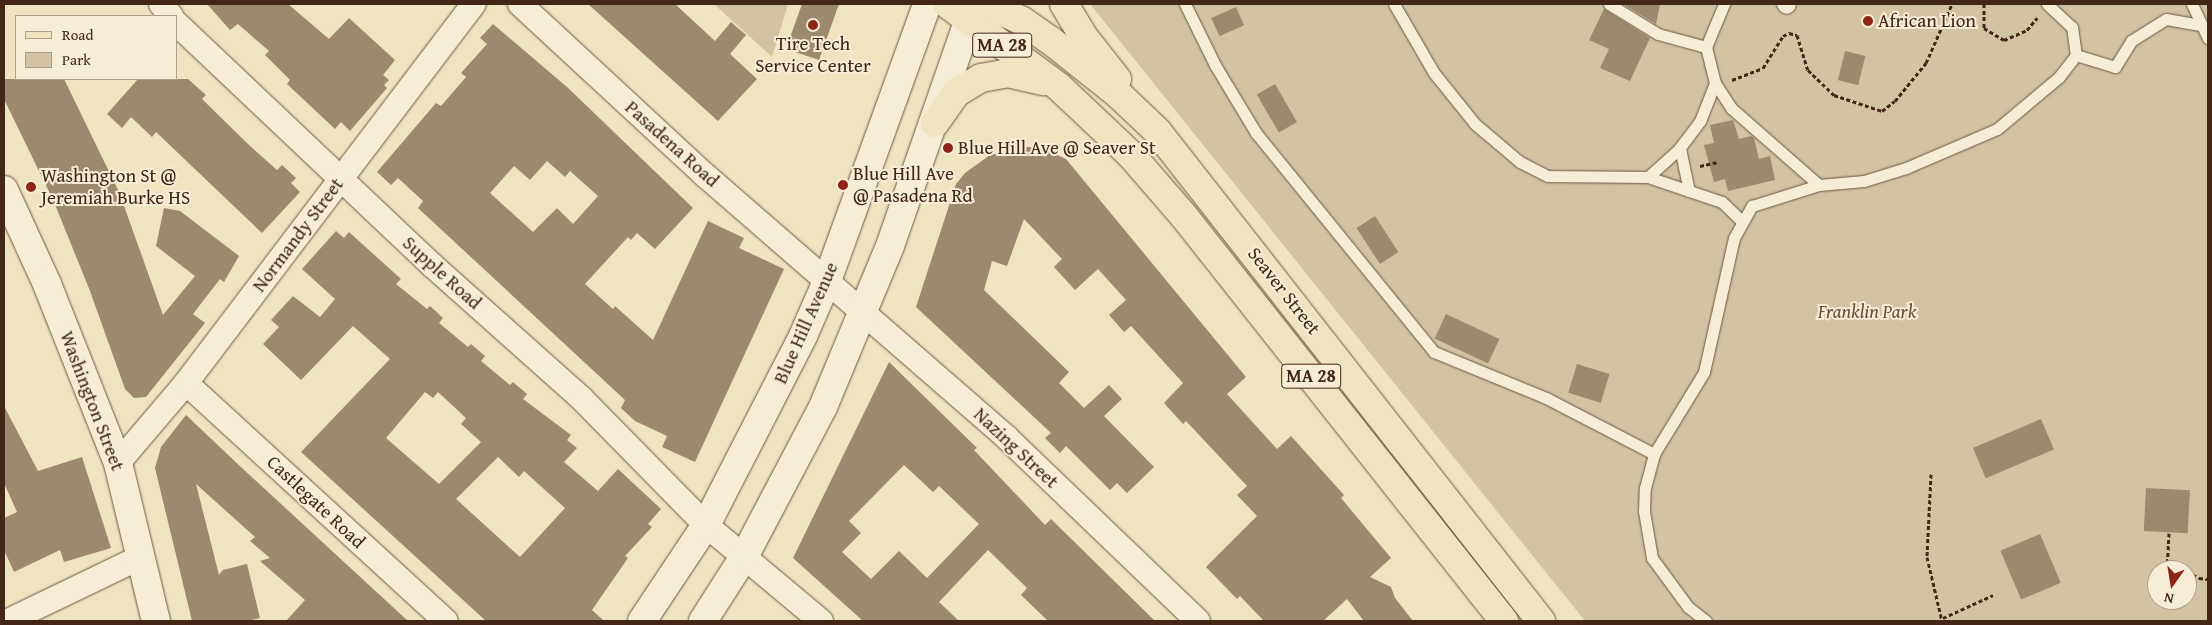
<!DOCTYPE html>
<style>
body{margin:0}
#map{position:relative;width:2212px;height:625px;overflow:hidden;background:#efe4c0;font-family:"Gentium Book Plus",serif}
div>[style]{position:absolute}
.green>*{inset:0;background:#d2c4a3}
.building>*{inset:0;background:#9c896e;transform-origin:0 0}
.path>*{height:3px;margin-top:-1.5px;transform-origin:0;background:repeating-linear-gradient(90deg,#432615 0 4px,transparent 0 6.5px)}
.roads{filter:drop-shadow(0 0 1px #6e5640) drop-shadow(0 0 1px #6e5640)}
.service>*{height:11px;margin:-5.5px;padding:0 5.5px;transform-origin:5.5px;border-radius:5.5px;background:#f5edd6}
.pedestrian>*{height:18px;margin:-9px;padding:0 9px;transform-origin:9px;border-radius:9px;background:#f5edd6}
.minor>*{height:24px;margin:-12px;padding:0 12px;transform-origin:12px;border-radius:12px;background:#f5edd6}
.secondary>*{height:28px;margin:-14px;padding:0 14px;transform-origin:14px;border-radius:14px;background:#f5edd6}
.primary>*{height:28px;margin:-14px;padding:0 14px;transform-origin:14px;border-radius:14px;background:#efe4c0}
.dots>*{width:14px;height:14px;translate:-50% -50%;box-sizing:border-box;border:2px solid #f5edd6;border-radius:50%}
span{translate:-50% -50%;white-space:nowrap;text-align:center;line-height:1.15;-webkit-text-stroke:4px #f5edd6;paint-order:stroke}
.shield-label span{padding:1px 4px;background:#f5edd6;border:1px solid;border-radius:4px;-webkit-text-stroke-width:0}
.shield-label{font-size:18px;color:#432615;font-weight:700}
.poi-label{font-size:19px;color:#432615}
.left{translate:0 -50%;text-align:left}
.street-label{font-size:19px;color:#432615}
.park-label{font-size:19px;color:#674e38;font-style:italic}
.frame{position:absolute;inset:0;border:5px solid #432615;pointer-events:none}
.legend{position:absolute;left:15px;top:15px;width:162px;height:65px;box-sizing:border-box;background:#f5edd6;border:1px solid #ae9d89;margin:0;padding:6px 9px;list-style:none;font-size:15px;color:#432615}
.legend li{display:flex;align-items:center;gap:10px;height:25px}
.legend b{width:25px;border:1px solid #ae9d89}
.north{position:absolute;left:2147px;top:560px;width:50px;height:50px;box-sizing:border-box;background:#f5edd6;border:1px solid #ae9d89;border-radius:50%;rotate:193deg;font-size:14px;font-weight:700;line-height:20px;text-align:center;color:#432615}
.north::after{content:'';display:block;margin:auto;width:18px;height:22px;background:#8f2418;clip-path:polygon(50% 0,100% 100%,50% 72%,0 100%)}
</style>
<div id="map">
<div class="green">
<i style="clip-path:polygon(714px 4px,788px 4px,772px 57px)"></i>
<i style="clip-path:polygon(evenodd,1090px 4px,2208px 4px,2208px 621px,1585px 621px,1090px 4px,2157px 570px,2187px 570px,2187px 600px,2157px 600px,2157px 570px)"></i>
</div>
<div class="building">
<i style="clip-path:polygon(207px 4px,288px 4px,329px 39px,349px 18px,395px 60px,383px 75px,389px 80px,384px 85px,387px 88px,350px 131px,341px 122px,335px 129px,287px 84px,290px 80px,265px 55px,269px 51px,238px 24px,230px 30px)"></i>
<i style="clip-path:polygon(588px 4px,675px 4px,715px 41px,731px 22px,746px 35px,730px 54px,757px 79px,718px 121px)"></i>
<i style="clip-path:polygon(802px 4px,839px 4px,819px 60px,786px 49px)"></i>
<i style="clip-path:polygon(1623px 4px,1660px 4px,1656px 24px)"></i>
<i style="left:1236px;top:7px;width:20px;height:27px;rotate:66deg"></i>
<i style="clip-path:polygon(1604px 9px,1650px 38px,1630px 81px,1600px 68px,1609px 49px,1589px 40px)"></i>
<i style="clip-path:polygon(evenodd,493px 24px,567px 87px,693px 208px,655px 249px,637px 233px,631px 240px,628px 237px,585px 284px,613px 309px,615px 306px,653px 340px,708px 221px,744px 238px,739px 248px,784px 269px,695px 462px,662px 447px,667px 436px,635px 421px,621px 408px,625px 400px,418px 208px,423px 201px,398px 178px,391px 185px,377px 172px,436px 103px,441px 106px,466px 77px,461px 73px,487px 44px,480px 38px,493px 24px,547px 161px,565px 177px,570px 171px,598px 196px,573px 224px,557px 208px,533px 232px,490px 193px,514px 166px,530px 180px,547px 161px)"></i>
<i style="left:1845px;top:51px;width:21px;height:30px;rotate:14deg"></i>
<i style="clip-path:polygon(4px 79px,64px 79px,119px 192px,163px 315px,195px 276px,156px 246px,164px 208px,180px 211px,239px 256px,224px 282px,220px 279px,193px 314px,205px 323px,146px 397px,134px 398px,125px 389px,90px 291px,54px 202px,4px 99px)"></i>
<i style="clip-path:polygon(138px 79px,188px 79px,206px 95px,202px 99px,248px 144px,277px 170px,282px 165px,296px 178px,291px 183px,300px 192px,262px 233px,156px 132px,152px 137px,131px 117px,122px 128px,107px 114px)"></i>
<i style="left:1275px;top:84px;width:44px;height:21px;rotate:60deg"></i>
<i style="clip-path:polygon(1733px 120px,1739px 139px,1751px 136px,1754px 138px,1759px 159px,1770px 156px,1775px 180px,1728px 191px,1725px 179px,1714px 182px,1704px 145px,1714px 143px,1710px 125px)"></i>
<i style="clip-path:polygon(1028px 147px,1042px 148px,1066px 159px,1246px 377px,1227px 394px,1277px 449px,1291px 436px,1344px 495px,1341px 498px,1391px 558px,1370px 577px,1391px 587px,1395px 598px,1413px 621px,1364px 621px,1347px 599px,1323px 621px,1264px 621px,1240px 596px,1237px 599px,1206px 567px,1257px 516px,1237px 495px,1247px 486px,1186px 421px,1183px 424px,1164px 403px,1183px 383px,1131px 326px,1124px 332px,1109px 315px,1126px 300px,1098px 269px,1075px 290px,1054px 267px,1062px 259px,1024px 219px,1007px 266px,992px 261px,984px 290px,1069px 372px,1059px 383px,1084px 408px,1109px 385px,1122px 399px,1104px 416px,1154px 467px,1127px 493px,1117px 483px,1110px 490px,1066px 446px,1060px 453px,1045px 438px,1051px 433px,916px 307px,956px 184px,965px 173px,990px 155px)"></i>
<i style="left:1375px;top:216px;width:43px;height:22px;rotate:57deg"></i>
<i style="clip-path:polygon(evenodd,336px 231px,344px 238px,349px 232px,401px 279px,396px 284px,427px 309px,430px 306px,443px 318px,439px 323px,468px 347px,471px 344px,485px 356px,481px 361px,510px 385px,513px 382px,527px 394px,523px 399px,571px 435px,567px 440px,577px 448px,564px 462px,598px 491px,618px 469px,661px 509px,648px 524px,652px 527px,625px 556px,628px 558px,592px 610px,604px 621px,486px 621px,301px 452px,390px 359px,353px 326px,301px 380px,263px 344px,279px 327px,271px 320px,293px 296px,320px 317px,335px 299px,302px 269px,336px 231px,425px 392px,433px 398px,438px 392px,466px 418px,461px 424px,481px 442px,439px 484px,386px 438px,425px 392px,336px 231px,498px 457px,519px 477px,524px 471px,565px 508px,520px 557px,456px 499px,498px 457px)"></i>
<i style="left:1446px;top:314px;width:59px;height:27px;rotate:25deg"></i>
<i style="clip-path:polygon(evenodd,889px 362px,977px 448px,974px 450px,1045px 525px,1051px 519px,1155px 621px,1048px 621px,1021px 595px,1027px 588px,988px 550px,939px 602px,959px 621px,863px 621px,793px 558px,889px 362px,904px 465px,933px 492px,939px 486px,979px 524px,927px 578px,899px 551px,871px 579px,842px 552px,861px 533px,849px 521px,904px 465px)"></i>
<i style="left:1577px;top:364px;width:34px;height:30px;rotate:17deg"></i>
<i style="clip-path:polygon(4px 406px,38px 471px,82px 457px,111px 548px,64px 562px,60px 550px,14px 572px,4px 550px,4px 518px,17px 512px,4px 483px)"></i>
<i style="clip-path:polygon(186px 415px,242px 468px,408px 621px,286px 621px,305px 600px,260px 561px,270px 558px,250px 541px,255px 537px,196px 484px,219px 575px,223px 570px,247px 564px,260px 618px,247px 621px,192px 621px,155px 468px,161px 447px)"></i>
<i style="left:2041px;top:419px;width:33px;height:74px;rotate:67deg"></i>
<i style="left:2146px;top:488px;width:44px;height:43px;rotate:3deg"></i>
<i style="left:2040px;top:534px;width:53px;height:43px;rotate:67deg"></i>
</div>
<div class="path">
<i style="left:1984px;top:4px;width:24px;rotate:90deg"></i>
<i style="left:1984px;top:28px;width:23px;rotate:31deg"></i>
<i style="left:2004px;top:40px;width:25px;rotate:-23deg"></i>
<i style="left:2027px;top:30px;width:16px;rotate:-50deg"></i>
<i style="left:1732px;top:80px;width:33px;rotate:-21deg"></i>
<i style="left:1763px;top:68px;width:38px;rotate:-58deg"></i>
<i style="left:1783px;top:36px;width:7px;rotate:-27deg"></i>
<i style="left:1789px;top:33px;width:8px;rotate:14deg"></i>
<i style="left:1797px;top:35px;width:37px;rotate:73deg"></i>
<i style="left:1808px;top:70px;width:36px;rotate:44deg"></i>
<i style="left:1834px;top:95px;width:51px;rotate:18.4deg"></i>
<i style="left:1882px;top:111px;width:16px;rotate:-38deg"></i>
<i style="left:1895px;top:101px;width:49px;rotate:-50.8deg"></i>
<i style="left:1926px;top:63px;width:64px;rotate:-66.2deg"></i>
<i style="left:1700px;top:166px;width:17px;rotate:-13deg"></i>
<i style="left:1931px;top:474px;width:83px;rotate:92.8deg"></i>
<i style="left:1927px;top:557px;width:66px;rotate:76.8deg"></i>
<i style="left:2169px;top:533px;width:34px;rotate:93deg"></i>
<i style="left:2167px;top:567px;width:17px;rotate:10deg"></i>
<i style="left:2187px;top:571px;width:14px;rotate:30deg"></i>
<i style="left:2199px;top:578px;width:9px;rotate:6deg"></i>
<i style="left:1943px;top:618px;width:55px;rotate:-24.7deg"></i>
</div>
<div class="roads">
<div class="service">
<i style="left:1185px;top:4px;width:68px;rotate:63.8deg"></i>
<i style="left:1215px;top:65px;width:79px;rotate:58.9deg"></i>
<i style="left:1256px;top:133px;width:282px;rotate:50.9deg"></i>
<i style="left:1434px;top:352px;width:121px;rotate:22.3deg"></i>
<i style="left:1546px;top:398px;width:122px;rotate:27.4deg"></i>
<i style="left:1394px;top:4px;width:80px;rotate:59.9deg"></i>
<i style="left:1434px;top:73px;width:65px;rotate:51.2deg"></i>
<i style="left:1475px;top:124px;width:59px;rotate:40.2deg"></i>
<i style="left:1520px;top:162px;width:31px;rotate:27deg"></i>
<i style="left:1548px;top:176px;width:100px;rotate:0.6deg"></i>
<i style="left:1609px;top:4px;width:57px;rotate:31.5deg"></i>
<i style="left:1658px;top:34px;width:50px;rotate:15.2deg"></i>
<i style="left:1724px;top:4px;width:47px;rotate:112.7deg"></i>
<i style="left:1706px;top:47px;width:37px;rotate:76deg"></i>
<i style="left:1715px;top:83px;width:41px;rotate:111.5deg"></i>
<i style="left:1700px;top:121px;width:34px;rotate:127deg"></i>
<i style="left:1680px;top:148px;width:43px;rotate:137.8deg"></i>
<i style="left:1648px;top:177px;width:78px;rotate:18.7deg"></i>
<i style="left:1722px;top:202px;width:28px;rotate:44deg"></i>
<i style="left:2047px;top:4px;width:34px;rotate:43deg"></i>
<i style="left:2072px;top:27px;width:28px;rotate:82deg"></i>
<i style="left:2192px;top:4px;width:38px;rotate:65deg"></i>
<i style="left:1715px;top:83px;width:30px;rotate:57deg"></i>
<i style="left:1731px;top:108px;width:117px;rotate:41.2deg"></i>
<i style="left:1680px;top:148px;width:44px;rotate:78.2deg"></i>
<i style="left:1706px;top:621px;width:23px;rotate:-142deg"></i>
<i style="left:1688px;top:607px;width:61px;rotate:-126.3deg"></i>
<i style="left:1652px;top:558px;width:48px;rotate:-99.7deg"></i>
<i style="left:1644px;top:511px;width:23px;rotate:-88deg"></i>
<i style="left:1645px;top:488px;width:35px;rotate:-75deg"></i>
<i style="left:1654px;top:454px;width:96px;rotate:-58.6deg"></i>
<i style="left:1704px;top:372px;width:137px;rotate:-77.4deg"></i>
<i style="left:1734px;top:238px;width:37px;rotate:-61deg"></i>
<i style="left:1752px;top:206px;width:70px;rotate:-17.4deg"></i>
<i style="left:1819px;top:185px;width:45px;rotate:-5.1deg"></i>
<i style="left:1864px;top:181px;width:44px;rotate:-17.2deg"></i>
<i style="left:1906px;top:168px;width:99px;rotate:-23.2deg"></i>
<i style="left:1997px;top:129px;width:81px;rotate:-40deg"></i>
<i style="left:2059px;top:77px;width:28px;rotate:-52deg"></i>
<i style="left:2076px;top:55px;width:41px;rotate:17.1deg"></i>
<i style="left:2115px;top:67px;width:31px;rotate:-58deg"></i>
<i style="left:2131px;top:41px;width:41px;rotate:-32.2deg"></i>
<i style="left:2166px;top:19px;width:36px;rotate:10deg"></i>
</div>
<div class="pedestrian">
<i style="left:1786px;top:4px;width:1px;rotate:45deg"></i>
</div>
<div class="minor">
<i style="left:161px;top:4px;width:16px;rotate:50deg"></i>
<i style="left:520px;top:4px;width:253px;rotate:42.8deg"></i>
<i style="left:706px;top:176px;width:398px;rotate:41deg"></i>
<i style="left:1006px;top:437px;width:266px;rotate:43.8deg"></i>
<i style="left:176px;top:23px;width:354px;rotate:43.4deg"></i>
<i style="left:433px;top:266px;width:198px;rotate:41.7deg"></i>
<i style="left:581px;top:398px;width:178px;rotate:45.5deg"></i>
<i style="left:706px;top:525px;width:150px;rotate:39.9deg"></i>
<i style="left:186px;top:383px;width:352px;rotate:42.5deg"></i>
<i style="left:118px;top:463px;width:105px;rotate:-49.6deg"></i>
<i style="left:186px;top:383px;width:476px;rotate:-52.8deg"></i>
<i style="left:8px;top:621px;width:148px;rotate:-25.7deg"></i>
</div>
<div class="secondary">
<i style="left:4px;top:190px;width:103px;rotate:65.4deg"></i>
<i style="left:47px;top:284px;width:193px;rotate:68.4deg"></i>
<i style="left:118px;top:463px;width:163px;rotate:76.5deg"></i>
<i style="left:642px;top:621px;width:115px;rotate:-56.3deg"></i>
<i style="left:706px;top:525px;width:212px;rotate:-62.8deg"></i>
<i style="left:803px;top:336px;width:60px;rotate:-66.4deg"></i>
<i style="left:827px;top:281px;width:294px;rotate:-70.1deg"></i>
<i style="left:703px;top:621px;width:78px;rotate:-57.5deg"></i>
<i style="left:745px;top:555px;width:167px;rotate:-62.2deg"></i>
<i style="left:823px;top:407px;width:174px;rotate:-67.4deg"></i>
<i style="left:890px;top:246px;width:237px;rotate:-70.8deg"></i>
</div>
<div class="primary">
<i style="left:947px;top:4px;width:138px;rotate:36.5deg"></i>
<i style="left:1058px;top:86px;width:100px;rotate:43.4deg"></i>
<i style="left:1131px;top:155px;width:79px;rotate:49.1deg"></i>
<i style="left:1183px;top:215px;width:518px;rotate:51.67deg"></i>
<i style="left:986px;top:4px;width:38px;rotate:25deg"></i>
<i style="left:1021px;top:20px;width:35px;rotate:35deg"></i>
<i style="left:1050px;top:40px;width:87px;rotate:38.5deg"></i>
<i style="left:1118px;top:94px;width:54px;rotate:43.5deg"></i>
<i style="left:1157px;top:131px;width:623px;rotate:51.92deg"></i>
<i style="left:1064px;top:4px;width:37px;rotate:59deg"></i>
<i style="left:1083px;top:36px;width:55px;rotate:51.7deg"></i>
<i style="left:935px;top:123px;width:37px;rotate:-55deg"></i>
<i style="left:956px;top:93px;width:29px;rotate:-31deg"></i>
<i style="left:981px;top:78px;width:27px;rotate:-10deg"></i>
<i style="left:1008px;top:73px;width:37px;rotate:13deg"></i>
</div>
</div>
<div class="dots">
<i style="left:1868px;top:21px;background:#8f2418"></i>
<i style="left:813px;top:25px;background:#8f2418"></i>
<i style="left:948px;top:148px;background:#8f2418"></i>
<i style="left:843px;top:185px;background:#8f2418"></i>
<i style="left:31px;top:187px;background:#8f2418"></i>
</div>
<div class="shield-label">
<span style="left:1002px;top:45px">MA 28</span>
<span style="left:1311px;top:376px">MA 28</span>
</div>
<div class="poi-label">
<span class="left" style="left:1878px;top:21px">African Lion</span>
<span style="left:813px;top:55px">Tire Tech<br>Service Center</span>
<span class="left" style="left:958px;top:148px">Blue Hill Ave @ Seaver St</span>
<span class="left" style="left:853px;top:185px">Blue Hill Ave<br>@ Pasadena Rd</span>
<span class="left" style="left:41px;top:187px">Washington St @<br>Jeremiah Burke HS</span>
</div>
<div class="street-label">
<span style="left:672px;top:144px;rotate:42deg">Pasadena Road</span>
<span style="left:298px;top:235px;rotate:-53deg">Normandy Street</span>
<span style="left:442px;top:273px;rotate:42deg">Supple Road</span>
<span style="left:1284px;top:291px;rotate:52deg">Seaver Street</span>
<span style="left:806px;top:323px;rotate:-66deg">Blue Hill Avenue</span>
<span style="left:92px;top:401px;rotate:69deg">Washington Street</span>
<span style="left:1016px;top:448px;rotate:43deg">Nazing Street</span>
<span style="left:316px;top:502px;rotate:43deg">Castlegate Road</span>
</div>
<div class="park-label">
<span style="left:1867px;top:312px">Franklin Park</span>
</div>
<div class="frame"></div>
<ul class="legend">
<li><b style="height:6px;background:#efe4c0"></b>Road</li>
<li><b style="height:14px;background:#d2c4a3"></b>Park</li>
</ul>
<div class="north">N</div>
</div>
